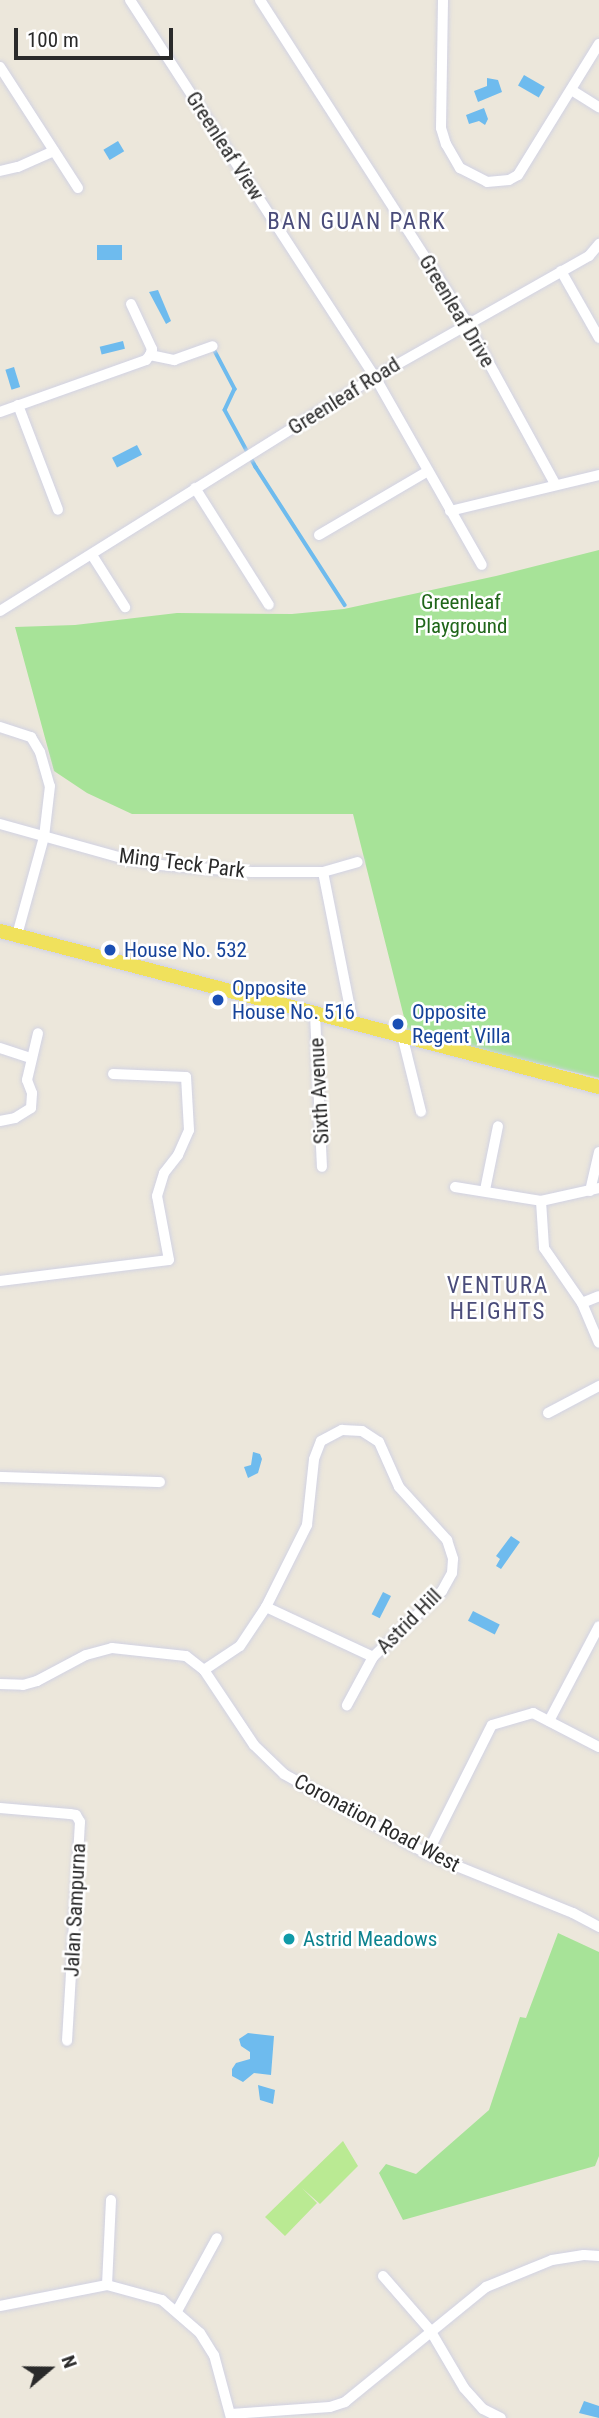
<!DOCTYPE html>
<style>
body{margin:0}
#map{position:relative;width:599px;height:2418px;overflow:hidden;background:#ece7db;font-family:"Roboto Condensed",sans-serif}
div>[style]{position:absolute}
.green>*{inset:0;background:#a7e398}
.pitch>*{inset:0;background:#baea93}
.water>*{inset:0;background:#6ebbee;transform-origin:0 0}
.stream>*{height:3.5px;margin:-1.75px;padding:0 1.75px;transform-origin:1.75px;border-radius:1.75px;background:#6ebbee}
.roads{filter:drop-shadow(0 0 2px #d1d2e3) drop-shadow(0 0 2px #d1d2e3)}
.minor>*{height:10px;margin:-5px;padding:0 5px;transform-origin:5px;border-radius:5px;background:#fff}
.major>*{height:14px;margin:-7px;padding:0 7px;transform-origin:7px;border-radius:7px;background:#f0e15c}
.dots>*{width:19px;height:19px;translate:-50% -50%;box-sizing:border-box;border:4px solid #fff;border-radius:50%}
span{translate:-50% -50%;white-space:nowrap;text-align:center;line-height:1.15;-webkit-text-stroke:5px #fff;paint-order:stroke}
.street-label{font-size:21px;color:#2a2a2a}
.park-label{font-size:21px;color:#20661a}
.transit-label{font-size:21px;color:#164399}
.left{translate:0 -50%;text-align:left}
.culture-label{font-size:21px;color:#0d838f}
.neighbourhood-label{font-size:23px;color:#4a4c7a;letter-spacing:2px}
.north{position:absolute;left:14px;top:2334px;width:70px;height:70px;-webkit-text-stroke:5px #fff;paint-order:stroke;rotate:70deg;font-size:19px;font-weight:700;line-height:28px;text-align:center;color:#2a2a2a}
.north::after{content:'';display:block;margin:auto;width:24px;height:32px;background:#2a2a2a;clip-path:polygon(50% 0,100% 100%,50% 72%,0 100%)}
.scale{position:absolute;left:14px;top:28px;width:159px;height:32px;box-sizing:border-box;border:4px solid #2a2a2a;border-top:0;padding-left:9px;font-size:21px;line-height:24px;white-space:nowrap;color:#2a2a2a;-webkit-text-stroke:5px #fff;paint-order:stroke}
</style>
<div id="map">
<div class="green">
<i style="clip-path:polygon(599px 550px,599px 1078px,408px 1033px,353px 814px,132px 814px,87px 793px,54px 771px,15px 627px,75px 625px,177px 613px,292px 614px,344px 609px,496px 576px)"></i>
<i style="clip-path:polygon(558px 1933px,599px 1952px,599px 2156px,595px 2166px,403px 2220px,379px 2173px,386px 2164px,416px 2174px,489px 2110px,520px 2017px,526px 2018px)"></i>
</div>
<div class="pitch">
<i style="clip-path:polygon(343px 2141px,358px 2166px,320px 2204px,302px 2188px,317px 2203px,285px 2236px,265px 2217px)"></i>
</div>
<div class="water">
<i style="left:524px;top:75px;width:24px;height:12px;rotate:30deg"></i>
<i style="clip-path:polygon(487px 78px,498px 80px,502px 92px,478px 102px,474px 91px,487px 86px)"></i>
<i style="clip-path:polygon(484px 108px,488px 119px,485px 125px,479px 121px,469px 124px,466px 115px)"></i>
<i style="left:118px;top:141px;width:12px;height:17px;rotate:59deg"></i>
<i style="left:122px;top:245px;width:15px;height:25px;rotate:90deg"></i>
<i style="clip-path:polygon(158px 290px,171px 321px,166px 324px,149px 292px)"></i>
<i style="left:123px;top:341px;width:8px;height:24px;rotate:76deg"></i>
<i style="left:14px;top:367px;width:21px;height:9px;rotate:73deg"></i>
<i style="left:137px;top:445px;width:11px;height:28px;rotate:63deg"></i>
<i style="clip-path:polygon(253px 1452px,260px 1454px,262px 1459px,258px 1473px,248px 1478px,244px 1467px,251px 1465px)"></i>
<i style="clip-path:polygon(511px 1536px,520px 1542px,501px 1569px,496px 1566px,500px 1559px,496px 1556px)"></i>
<i style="left:383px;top:1592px;width:9px;height:25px;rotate:27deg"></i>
<i style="left:473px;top:1611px;width:30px;height:11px;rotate:27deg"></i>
<i style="clip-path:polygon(248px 2033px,274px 2036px,271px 2075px,254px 2073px,243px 2082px,232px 2076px,232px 2069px,236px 2063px,250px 2059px,250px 2052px,241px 2046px,239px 2039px)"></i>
<i style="clip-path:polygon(258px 2085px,275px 2090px,273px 2104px,260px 2100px)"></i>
<i style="clip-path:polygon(584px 2401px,599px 2406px,599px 2418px,579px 2413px)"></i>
</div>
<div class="stream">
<i style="left:215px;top:351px;width:43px;rotate:62.2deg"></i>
<i style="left:235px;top:389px;width:23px;rotate:115deg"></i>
<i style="left:225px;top:410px;width:65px;rotate:61.5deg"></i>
<i style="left:256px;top:467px;width:164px;rotate:57.2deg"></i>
</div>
<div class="roads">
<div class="minor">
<i style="left:130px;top:0;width:450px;rotate:57deg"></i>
<i style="left:375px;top:377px;width:216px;rotate:60.4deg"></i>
<i style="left:260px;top:0;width:384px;rotate:57.3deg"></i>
<i style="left:467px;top:323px;width:183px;rotate:61.3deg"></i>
<i style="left:443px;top:0;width:128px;rotate:90.9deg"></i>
<i style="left:441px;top:128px;width:17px;rotate:73deg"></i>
<i style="left:446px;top:144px;width:28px;rotate:60deg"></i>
<i style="left:460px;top:168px;width:30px;rotate:27deg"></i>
<i style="left:487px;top:182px;width:22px;rotate:-5deg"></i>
<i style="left:509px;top:180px;width:10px;rotate:-29deg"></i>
<i style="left:518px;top:175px;width:154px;rotate:-58.3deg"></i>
<i style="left:0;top:67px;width:144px;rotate:57.2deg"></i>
<i style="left:573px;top:91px;width:31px;rotate:32deg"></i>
<i style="left:0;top:171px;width:18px;rotate:-13deg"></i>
<i style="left:18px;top:167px;width:39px;rotate:-24deg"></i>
<i style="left:561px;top:271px;width:77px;rotate:60.4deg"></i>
<i style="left:131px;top:304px;width:50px;rotate:65deg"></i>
<i style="left:152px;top:349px;width:6px;rotate:108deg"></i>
<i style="left:150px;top:355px;width:25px;rotate:12deg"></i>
<i style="left:174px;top:360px;width:41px;rotate:-19.7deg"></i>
<i style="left:18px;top:405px;width:112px;rotate:69.1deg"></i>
<i style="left:0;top:412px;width:155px;rotate:-19.6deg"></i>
<i style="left:146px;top:360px;width:6px;rotate:-51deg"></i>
<i style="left:195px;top:488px;width:138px;rotate:57.7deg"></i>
<i style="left:450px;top:511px;width:153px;rotate:-13.6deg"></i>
<i style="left:319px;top:535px;width:126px;rotate:-30.4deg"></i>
<i style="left:92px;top:555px;width:62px;rotate:57.6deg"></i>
<i style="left:0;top:611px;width:442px;rotate:-32deg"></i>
<i style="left:375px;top:377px;width:246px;rotate:-29.5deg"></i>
<i style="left:589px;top:256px;width:16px;rotate:-50deg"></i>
<i style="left:0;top:727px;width:33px;rotate:18deg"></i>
<i style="left:31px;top:737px;width:17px;rotate:59deg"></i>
<i style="left:40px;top:752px;width:35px;rotate:74deg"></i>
<i style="left:50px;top:786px;width:51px;rotate:96.7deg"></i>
<i style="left:44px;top:837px;width:102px;rotate:105.4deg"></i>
<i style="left:0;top:824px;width:127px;rotate:15.6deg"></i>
<i style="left:122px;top:858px;width:39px;rotate:10deg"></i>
<i style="left:160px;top:865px;width:92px;rotate:4.4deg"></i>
<i style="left:252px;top:872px;width:71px"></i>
<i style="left:323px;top:872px;width:36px;rotate:-16deg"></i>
<i style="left:323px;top:872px;width:154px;rotate:78.8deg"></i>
<i style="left:315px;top:1014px;width:153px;rotate:87.4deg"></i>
<i style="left:402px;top:1035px;width:79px;rotate:76.1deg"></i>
<i style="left:0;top:1048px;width:32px;rotate:18deg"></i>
<i style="left:0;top:1121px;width:15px;rotate:-11deg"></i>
<i style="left:15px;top:1118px;width:19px;rotate:-32deg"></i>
<i style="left:31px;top:1108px;width:15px;rotate:-86deg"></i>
<i style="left:32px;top:1093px;width:14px;rotate:-111deg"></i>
<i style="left:27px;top:1080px;width:48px;rotate:-76.8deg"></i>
<i style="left:455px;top:1187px;width:87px;rotate:9.2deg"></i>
<i style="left:541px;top:1201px;width:59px;rotate:-12.6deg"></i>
<i style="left:485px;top:1190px;width:65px;rotate:-78.5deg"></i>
<i style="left:590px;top:1191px;width:40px;rotate:-77deg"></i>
<i style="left:541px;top:1201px;width:47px;rotate:86.3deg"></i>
<i style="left:544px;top:1248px;width:67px;rotate:55.4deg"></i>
<i style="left:582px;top:1303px;width:43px;rotate:67deg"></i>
<i style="left:0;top:1281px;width:170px;rotate:-7.1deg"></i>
<i style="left:169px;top:1260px;width:65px;rotate:-100.6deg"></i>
<i style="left:157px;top:1196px;width:24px;rotate:-73deg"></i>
<i style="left:164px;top:1173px;width:23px;rotate:-52deg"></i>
<i style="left:178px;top:1155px;width:27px;rotate:-66deg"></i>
<i style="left:189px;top:1130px;width:53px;rotate:-93.2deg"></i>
<i style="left:186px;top:1077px;width:73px;rotate:-177.6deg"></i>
<i style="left:582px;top:1303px;width:18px;rotate:-22deg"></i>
<i style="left:548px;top:1413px;width:58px;rotate:-27.9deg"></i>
<i style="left:0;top:1477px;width:160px;rotate:1.8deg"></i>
<i style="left:266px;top:1607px;width:118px;rotate:25deg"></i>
<i style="left:204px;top:1670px;width:43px;rotate:-33.7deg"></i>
<i style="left:240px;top:1646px;width:47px;rotate:-56.3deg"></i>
<i style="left:266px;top:1607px;width:92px;rotate:-63.4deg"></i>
<i style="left:307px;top:1525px;width:66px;rotate:-83.9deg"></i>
<i style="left:314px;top:1459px;width:19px;rotate:-69deg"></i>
<i style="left:321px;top:1441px;width:24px;rotate:-28deg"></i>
<i style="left:342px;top:1430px;width:20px;rotate:3deg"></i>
<i style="left:362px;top:1431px;width:20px;rotate:33deg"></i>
<i style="left:379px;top:1442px;width:49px;rotate:66deg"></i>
<i style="left:399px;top:1487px;width:72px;rotate:47.8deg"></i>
<i style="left:447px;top:1540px;width:20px;rotate:72deg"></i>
<i style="left:453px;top:1559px;width:14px;rotate:94deg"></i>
<i style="left:452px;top:1573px;width:21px;rotate:119deg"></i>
<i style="left:442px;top:1591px;width:95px;rotate:136.3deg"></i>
<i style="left:373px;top:1657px;width:55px;rotate:118.4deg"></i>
<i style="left:0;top:1684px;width:23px;rotate:2deg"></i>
<i style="left:23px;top:1685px;width:15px;rotate:-16deg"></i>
<i style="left:37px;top:1681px;width:55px;rotate:-28deg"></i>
<i style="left:86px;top:1655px;width:27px;rotate:-15deg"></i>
<i style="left:112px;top:1648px;width:74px;rotate:6.2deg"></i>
<i style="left:186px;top:1656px;width:23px;rotate:38deg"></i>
<i style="left:204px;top:1670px;width:90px;rotate:56.3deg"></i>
<i style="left:254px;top:1745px;width:42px;rotate:44deg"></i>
<i style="left:284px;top:1774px;width:164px;rotate:29.2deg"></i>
<i style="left:427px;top:1854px;width:157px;rotate:22deg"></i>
<i style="left:573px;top:1913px;width:30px;rotate:28deg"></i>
<i style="left:549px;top:1721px;width:107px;rotate:-62.2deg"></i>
<i style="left:0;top:1808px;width:70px;rotate:4.9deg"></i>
<i style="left:70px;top:1814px;width:6px;rotate:9deg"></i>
<i style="left:76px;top:1815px;width:8px;rotate:60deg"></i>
<i style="left:80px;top:1822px;width:219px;rotate:93.4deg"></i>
<i style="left:427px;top:1854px;width:144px;rotate:-63.3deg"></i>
<i style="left:492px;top:1725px;width:43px;rotate:-16.3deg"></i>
<i style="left:533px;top:1713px;width:74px;rotate:27.3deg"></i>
<i style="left:383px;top:2276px;width:72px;rotate:49deg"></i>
<i style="left:430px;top:2330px;width:67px;rotate:59.6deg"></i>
<i style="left:464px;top:2388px;width:28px;rotate:48deg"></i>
<i style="left:483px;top:2409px;width:20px;rotate:27deg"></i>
<i style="left:107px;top:2285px;width:85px;rotate:-87.3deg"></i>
<i style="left:0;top:2306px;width:109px;rotate:-11.1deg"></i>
<i style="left:107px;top:2285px;width:57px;rotate:15.3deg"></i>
<i style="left:162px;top:2300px;width:50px;rotate:41deg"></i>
<i style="left:200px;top:2333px;width:26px;rotate:58deg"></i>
<i style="left:214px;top:2355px;width:65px;rotate:74.9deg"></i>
<i style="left:177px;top:2311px;width:83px;rotate:-61.3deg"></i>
<i style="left:231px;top:2414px;width:99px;rotate:-4deg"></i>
<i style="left:330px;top:2407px;width:16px;rotate:-18deg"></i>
<i style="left:345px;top:2402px;width:182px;rotate:-39.2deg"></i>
<i style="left:486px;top:2287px;width:71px;rotate:-22.2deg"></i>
<i style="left:552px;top:2260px;width:32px;rotate:-9deg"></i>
<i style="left:584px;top:2255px;width:15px;rotate:4deg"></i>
</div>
<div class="major">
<i style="left:0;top:931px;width:619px;rotate:14.6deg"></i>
</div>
</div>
<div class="dots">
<i style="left:110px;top:950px;background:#1a4fb4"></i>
<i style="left:218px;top:1000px;background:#1a4fb4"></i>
<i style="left:398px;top:1024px;background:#1a4fb4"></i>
<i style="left:289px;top:1939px;background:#0f9aa8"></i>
</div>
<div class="street-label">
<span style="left:225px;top:146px;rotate:57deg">Greenleaf View</span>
<span style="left:457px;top:311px;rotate:59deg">Greenleaf Drive</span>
<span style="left:344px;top:396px;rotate:-32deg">Greenleaf Road</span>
<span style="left:182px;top:863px;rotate:7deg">Ming Teck Park</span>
<span style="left:319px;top:1091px;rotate:-93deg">Sixth Avenue</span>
<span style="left:409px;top:1621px;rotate:-45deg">Astrid Hill</span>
<span style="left:377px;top:1823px;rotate:28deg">Coronation Road West</span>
<span style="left:75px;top:1910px;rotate:-87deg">Jalan Sampurna</span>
</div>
<div class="park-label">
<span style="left:461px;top:614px">Greenleaf<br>Playground</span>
</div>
<div class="transit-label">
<span class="left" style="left:124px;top:950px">House No. 532</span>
<span class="left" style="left:232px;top:1000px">Opposite<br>House No. 516</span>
<span class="left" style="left:412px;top:1024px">Opposite<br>Regent Villa</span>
</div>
<div class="culture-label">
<span class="left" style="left:303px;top:1939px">Astrid Meadows</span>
</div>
<div class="neighbourhood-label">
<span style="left:357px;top:222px">BAN GUAN PARK</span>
<span style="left:498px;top:1299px">VENTURA<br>HEIGHTS</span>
</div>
<div class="north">N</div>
<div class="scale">100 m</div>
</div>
